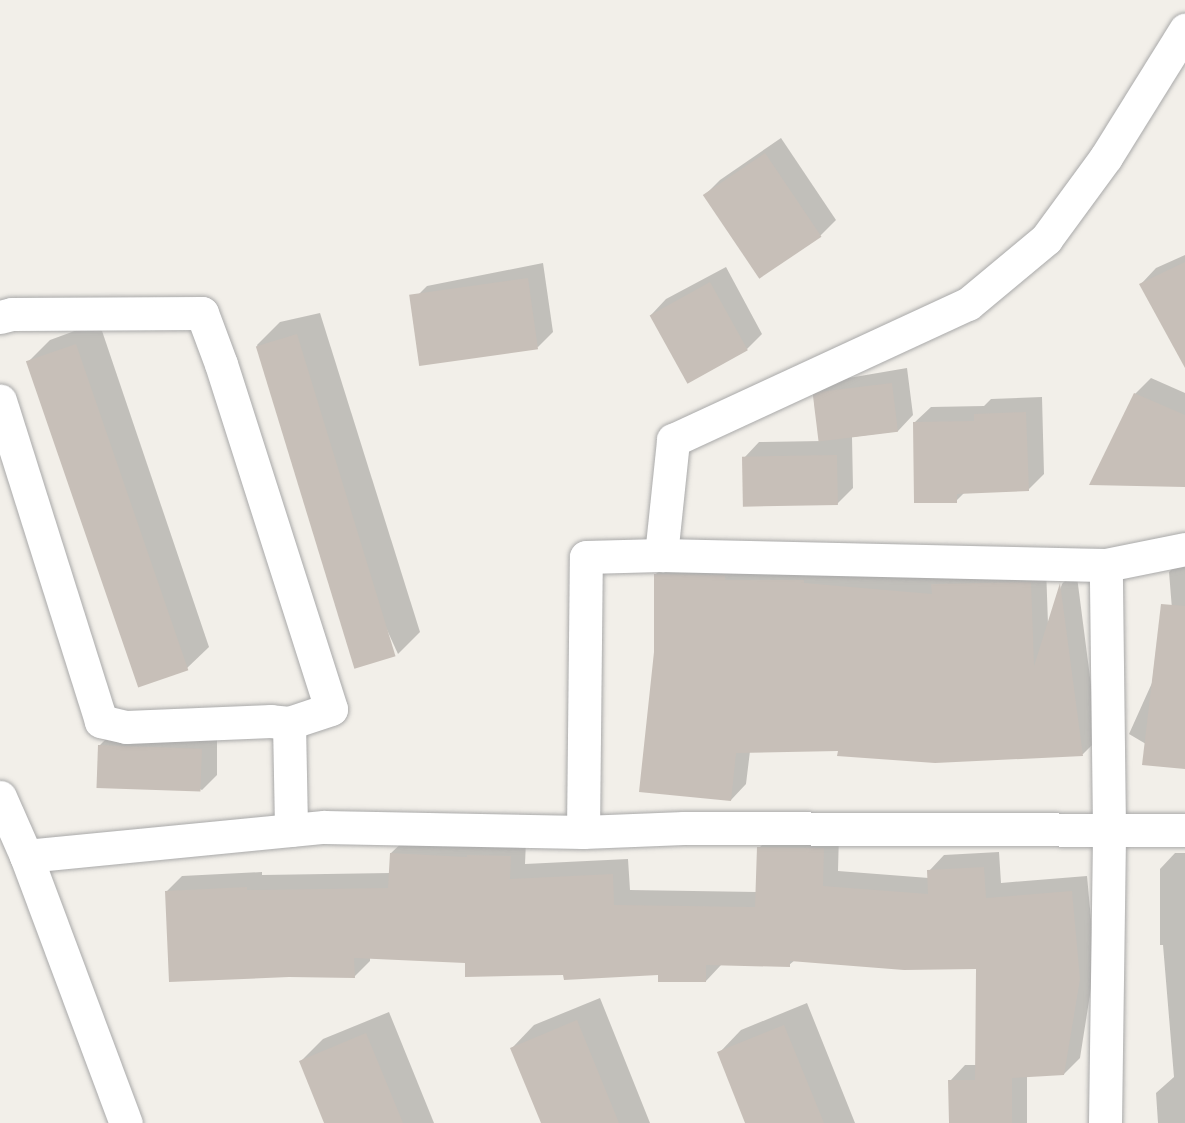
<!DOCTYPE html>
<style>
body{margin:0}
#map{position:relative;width:1185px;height:1123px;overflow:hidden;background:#f2efe9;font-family:"DejaVu Sans",sans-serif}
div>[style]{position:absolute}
.shadow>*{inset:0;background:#0003}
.building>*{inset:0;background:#c7bfb8;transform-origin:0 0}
.roads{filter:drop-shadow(0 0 2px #a9a9a9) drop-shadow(0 0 2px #a9a9a9)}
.minor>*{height:33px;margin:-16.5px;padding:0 16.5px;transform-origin:16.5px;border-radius:16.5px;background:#fff}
span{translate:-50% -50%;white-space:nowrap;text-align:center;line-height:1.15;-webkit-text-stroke:4.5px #fff;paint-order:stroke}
</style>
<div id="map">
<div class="shadow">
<i style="clip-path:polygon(781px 138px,836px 220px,820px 236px,760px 277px,705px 195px,720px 180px)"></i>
<i style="clip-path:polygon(1185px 255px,1185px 341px,1141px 284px,1156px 268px)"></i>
<i style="clip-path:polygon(543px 263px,553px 332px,538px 347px,411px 302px,427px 286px)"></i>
<i style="clip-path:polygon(726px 267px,762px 334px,747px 349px,651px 315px,666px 299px)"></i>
<i style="clip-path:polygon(320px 313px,420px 632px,398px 654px,257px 345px,280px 322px)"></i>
<i style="clip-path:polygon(99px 322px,209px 647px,186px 669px,28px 362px,50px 340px)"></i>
<i style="clip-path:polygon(907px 368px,913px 415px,898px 431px,852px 437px,853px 488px,837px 504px,744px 458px,759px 442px,822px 441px,815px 396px,831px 381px)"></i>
<i style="clip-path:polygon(1151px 378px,1185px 393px,1185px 486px,1135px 394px)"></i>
<i style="clip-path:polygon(1042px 397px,1044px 474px,1028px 490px,965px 492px,956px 501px,915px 422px,931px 407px,984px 406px,991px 399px)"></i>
<i style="clip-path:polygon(1185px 556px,1185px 767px,1129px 734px,1174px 634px,1169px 572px)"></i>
<i style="clip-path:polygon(671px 559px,939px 578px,948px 569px,1046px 567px,1048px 624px,1062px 584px,1076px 569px,1098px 739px,1083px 754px,839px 750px,750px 751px,746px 784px,731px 800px,656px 652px,655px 575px)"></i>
<i style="clip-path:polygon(115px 730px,217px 734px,217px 775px,202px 790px,99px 746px)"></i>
<i style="clip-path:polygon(775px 832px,839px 833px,838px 871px,929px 878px,929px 871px,944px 855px,999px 852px,1001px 883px,1087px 876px,1095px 963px,1080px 1058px,1064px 1074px,1027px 1076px,1027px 1123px,950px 1123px,950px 1081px,965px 1065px,977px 1065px,977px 968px,795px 960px,789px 965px,721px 965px,706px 981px,659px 973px,564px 974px,466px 962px,370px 957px,370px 961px,354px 977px,167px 891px,182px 876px,262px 872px,262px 875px,390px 873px,391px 853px,407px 838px,526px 841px,525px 864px,628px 859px,630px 890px,757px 892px,759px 848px)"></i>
<i style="clip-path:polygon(1175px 853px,1185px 853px,1185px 1123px,1158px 1123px,1156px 1093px,1174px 1077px,1163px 945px,1160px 945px,1160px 869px)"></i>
<i style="clip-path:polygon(600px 998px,650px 1123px,542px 1123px,512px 1048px,534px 1025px)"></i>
<i style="clip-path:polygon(807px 1003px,855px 1123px,747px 1123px,719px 1053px,741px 1030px)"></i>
<i style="clip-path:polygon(389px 1012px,434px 1123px,326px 1123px,301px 1061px,323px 1039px)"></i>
</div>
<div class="building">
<i style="left:765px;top:153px;width:101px;height:75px;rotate:56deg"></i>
<i style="clip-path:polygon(1185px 262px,1185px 368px,1139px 284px)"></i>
<i style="left:528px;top:278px;width:72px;height:120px;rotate:82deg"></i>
<i style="left:710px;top:282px;width:78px;height:69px;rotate:61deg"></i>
<i style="left:297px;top:334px;width:337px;height:43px;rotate:73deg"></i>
<i style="left:76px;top:344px;width:345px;height:53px;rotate:71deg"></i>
<i style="left:892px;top:383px;width:49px;height:80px;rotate:83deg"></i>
<i style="clip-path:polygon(1134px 393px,1185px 415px,1185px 487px,1089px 485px)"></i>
<i style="clip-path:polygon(1026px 412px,1029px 491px,957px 494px,957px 503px,914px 503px,913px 422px,974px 421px,974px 414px)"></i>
<i style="left:837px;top:455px;width:50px;height:95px;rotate:89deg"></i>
<i style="clip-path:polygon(654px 574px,725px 575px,725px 580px,804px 580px,804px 583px,932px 594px,931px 584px,1031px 582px,1034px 666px,1060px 583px,1083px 756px,935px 763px,837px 756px,838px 751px,736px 753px,731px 801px,639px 792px,654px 652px)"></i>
<i style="clip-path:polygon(1161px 604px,1185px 606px,1185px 769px,1142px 765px)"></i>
<i style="left:98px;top:745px;width:104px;height:43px;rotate:2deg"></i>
<i style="clip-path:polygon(757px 847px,824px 848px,823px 886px,928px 894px,927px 870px,984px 867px,986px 898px,1072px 891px,1080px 979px,1064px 1075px,1012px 1078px,1012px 1123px,949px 1123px,948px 1080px,975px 1080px,976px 969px,904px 970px,790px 961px,790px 967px,706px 965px,706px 982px,658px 982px,658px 975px,564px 980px,563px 975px,465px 977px,465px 963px,354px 958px,355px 978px,289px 977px,169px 982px,165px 891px,247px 887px,247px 890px,388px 888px,390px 853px,467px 857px,467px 855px,511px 856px,510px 879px,613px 874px,614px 905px,755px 907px)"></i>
<i style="clip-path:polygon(577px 1020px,619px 1123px,541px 1123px,510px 1048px)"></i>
<i style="clip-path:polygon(784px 1025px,824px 1123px,745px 1123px,717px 1052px)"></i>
<i style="clip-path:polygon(366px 1033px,403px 1123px,324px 1123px,299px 1061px)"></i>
</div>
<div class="roads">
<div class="minor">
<i style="left:0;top:317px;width:12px;rotate:-14deg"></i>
<i style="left:12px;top:314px;width:190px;rotate:-0.3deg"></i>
<i style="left:202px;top:313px;width:54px;rotate:69.6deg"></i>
<i style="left:221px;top:364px;width:362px;rotate:72.3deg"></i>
<i style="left:331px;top:709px;width:44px;rotate:161.6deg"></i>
<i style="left:289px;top:723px;width:18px;rotate:-174deg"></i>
<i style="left:271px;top:721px;width:145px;rotate:177.6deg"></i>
<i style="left:126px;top:727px;width:26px;rotate:-167deg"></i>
<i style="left:101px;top:721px;width:336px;rotate:-107.5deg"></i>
<i style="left:661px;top:555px;width:116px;rotate:-84deg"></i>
<i style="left:673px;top:440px;width:325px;rotate:-24.8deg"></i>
<i style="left:968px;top:304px;width:102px;rotate:-39.8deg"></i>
<i style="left:1046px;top:239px;width:102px;rotate:-53.8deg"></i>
<i style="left:1106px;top:157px;width:150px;rotate:-58.1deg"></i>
<i style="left:289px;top:723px;width:107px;rotate:88.9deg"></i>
<i style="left:0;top:797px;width:64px;rotate:66.2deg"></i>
<i style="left:26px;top:856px;width:285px;rotate:69.5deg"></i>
<i style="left:583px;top:832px;width:275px;rotate:-89.4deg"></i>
<i style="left:586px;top:557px;width:75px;rotate:-1.5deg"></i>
<i style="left:661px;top:555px;width:445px;rotate:1.3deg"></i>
<i style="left:1106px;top:565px;width:81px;rotate:-11.4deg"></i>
<i style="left:26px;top:856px;width:299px;rotate:-5.6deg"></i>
<i style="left:324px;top:827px;width:259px;rotate:1.1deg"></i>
<i style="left:583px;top:832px;width:101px;rotate:-2.3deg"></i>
<i style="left:684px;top:828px;width:501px;rotate:0.23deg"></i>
<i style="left:1105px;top:1123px;width:294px;rotate:-89.2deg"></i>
<i style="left:1109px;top:829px;width:264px;rotate:-90.7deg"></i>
</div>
</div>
</div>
